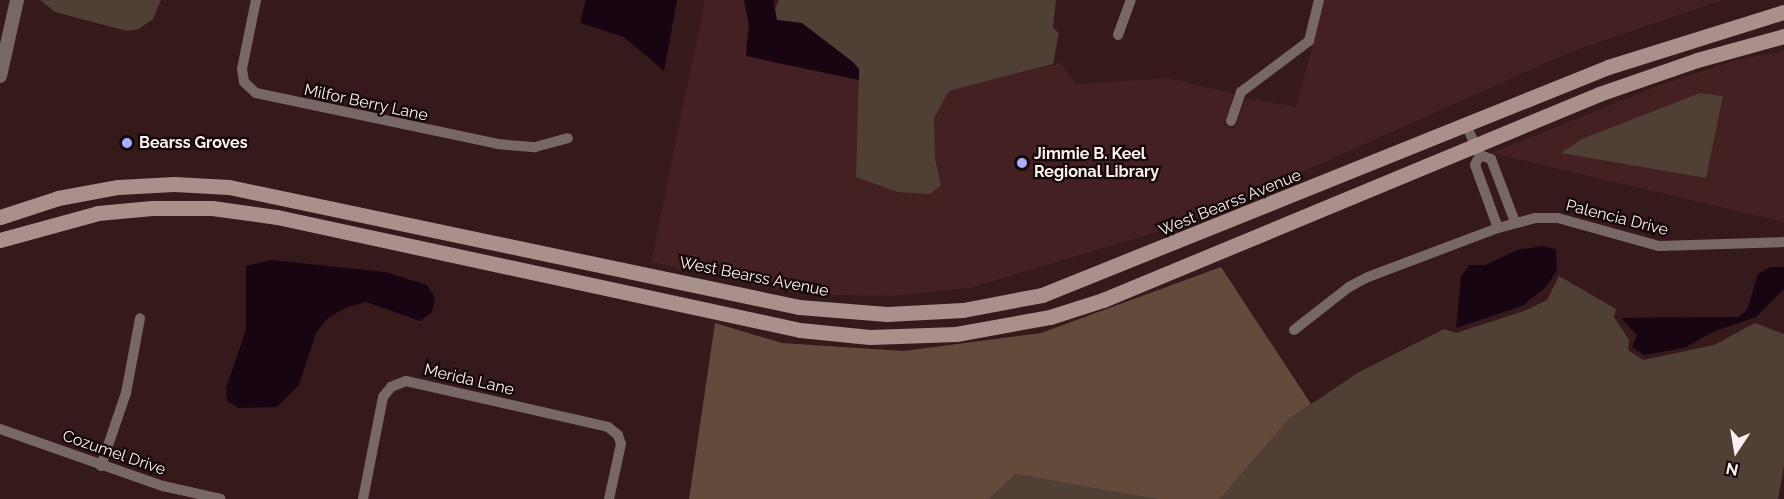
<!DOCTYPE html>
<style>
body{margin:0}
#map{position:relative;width:1784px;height:499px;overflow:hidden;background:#35191b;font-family:Raleway,sans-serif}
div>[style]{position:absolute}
.built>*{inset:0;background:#442023}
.green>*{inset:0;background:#503f34}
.forest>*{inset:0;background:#634a3b}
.water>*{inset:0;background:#170512}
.minor>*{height:10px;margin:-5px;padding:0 5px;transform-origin:5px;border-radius:5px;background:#786865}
.tertiary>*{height:14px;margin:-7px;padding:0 7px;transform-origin:7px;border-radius:7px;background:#786865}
.secondary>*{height:15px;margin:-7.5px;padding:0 7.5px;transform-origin:7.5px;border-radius:7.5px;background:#a9908a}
.dots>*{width:16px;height:16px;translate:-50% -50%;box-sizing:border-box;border:3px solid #150809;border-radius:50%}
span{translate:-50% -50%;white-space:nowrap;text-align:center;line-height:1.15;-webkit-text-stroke:4.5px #150809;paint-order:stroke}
.street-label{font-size:16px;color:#fcf0f0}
.poi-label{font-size:16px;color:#fcf0f0;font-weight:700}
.left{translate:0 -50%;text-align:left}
.north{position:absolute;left:1706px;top:421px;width:60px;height:60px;-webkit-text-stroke:4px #150809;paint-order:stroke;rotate:192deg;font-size:16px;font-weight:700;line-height:24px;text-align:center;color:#fcf0f0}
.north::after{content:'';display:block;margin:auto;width:21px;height:27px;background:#fcf0f0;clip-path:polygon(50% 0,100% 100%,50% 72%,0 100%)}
</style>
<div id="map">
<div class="built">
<i style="clip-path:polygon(705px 0,744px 0,749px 25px,745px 47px,771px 62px,859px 80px,856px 177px,897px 192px,941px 185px,935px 158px,934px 118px,949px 91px,1060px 63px,1077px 84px,1168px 78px,1234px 94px,1224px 125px,1234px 129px,1246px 98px,1296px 107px,1325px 0,1722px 0,1568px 53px,1191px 222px,969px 288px,892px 296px,798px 294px,651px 262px)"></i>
<i style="clip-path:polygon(evenodd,1784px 51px,1784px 222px,1491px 153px,1660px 85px,1740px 59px,1784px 51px,1700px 93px,1722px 96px,1630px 163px,1562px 153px,1700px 93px)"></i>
</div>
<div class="green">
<i style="clip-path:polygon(40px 0,161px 0,153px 19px,139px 29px,127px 31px,55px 12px)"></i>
<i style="clip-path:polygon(779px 0,1056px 0,1053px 28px,1059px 33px,1053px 64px,949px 91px,934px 118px,935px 158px,941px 185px,930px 194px,897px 192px,856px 177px,859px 69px,794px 22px,777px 20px,775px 9px)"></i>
<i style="clip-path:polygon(1700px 93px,1723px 96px,1706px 178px,1561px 153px,1582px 139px)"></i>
<i style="clip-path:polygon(1559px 276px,1616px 309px,1614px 317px,1629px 340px,1628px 350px,1643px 360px,1714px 345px,1755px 323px,1784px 334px,1784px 466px,1778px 499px,1220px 499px,1289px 419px,1359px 372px,1444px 329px,1456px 333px,1524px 311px,1547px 300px)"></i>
<i style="clip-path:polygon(1016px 474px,1114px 490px,1157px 499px,989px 499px)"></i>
</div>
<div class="forest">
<i style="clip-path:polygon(1221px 267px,1311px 404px,1289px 419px,1220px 499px,1157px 499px,1016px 474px,989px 499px,689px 499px,715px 323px,782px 343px,904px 351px,1041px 333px)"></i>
</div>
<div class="water">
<i style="clip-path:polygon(586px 0,677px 0,664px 71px,624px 37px,580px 23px)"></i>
<i style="clip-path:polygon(744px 0,773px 0,777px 20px,802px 23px,853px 62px,859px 69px,859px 80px,746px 56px,749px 25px)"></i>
<i style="clip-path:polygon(1543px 246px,1556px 249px,1557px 270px,1547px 286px,1522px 306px,1456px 328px,1461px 277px,1469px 265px,1486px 265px,1517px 250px)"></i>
<i style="clip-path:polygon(271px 260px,385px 272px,427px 285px,435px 298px,432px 312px,420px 321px,366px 302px,345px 308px,328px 318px,316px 333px,299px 385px,277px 407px,239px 408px,227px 401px,226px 388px,246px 330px,246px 266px)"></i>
<i style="clip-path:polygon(1770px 267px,1784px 267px,1784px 289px,1756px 317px,1715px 331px,1684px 348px,1644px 355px,1632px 347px,1637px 335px,1621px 318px,1738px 317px,1747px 310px,1758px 274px)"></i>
</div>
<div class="minor">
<i style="left:256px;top:0;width:70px;rotate:101.5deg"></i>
<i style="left:242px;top:69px;width:13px;rotate:81deg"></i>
<i style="left:244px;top:82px;width:16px;rotate:43deg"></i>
<i style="left:256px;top:93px;width:246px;rotate:11.9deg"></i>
<i style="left:497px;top:144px;width:38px;rotate:5deg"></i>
<i style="left:535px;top:147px;width:34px;rotate:-15deg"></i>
<i style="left:1118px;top:35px;width:37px;rotate:-70deg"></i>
<i style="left:1231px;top:121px;width:31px;rotate:-71deg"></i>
<i style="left:1241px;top:92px;width:85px;rotate:-36.9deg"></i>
<i style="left:1309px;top:41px;width:42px;rotate:-76.3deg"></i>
<i style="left:1466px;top:125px;width:33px;rotate:65deg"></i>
<i style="left:1480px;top:155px;width:12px;rotate:20deg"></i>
<i style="left:1491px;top:159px;width:67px;rotate:69.1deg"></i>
<i style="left:1480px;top:155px;width:11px;rotate:117deg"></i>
<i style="left:1475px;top:165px;width:67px;rotate:69.9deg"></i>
<i style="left:1294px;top:330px;width:70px;rotate:-38deg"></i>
<i style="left:1349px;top:287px;width:21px;rotate:-28deg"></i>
<i style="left:1368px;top:277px;width:139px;rotate:-20.7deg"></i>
<i style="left:1498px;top:228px;width:39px;rotate:-15deg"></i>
<i style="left:1536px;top:218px;width:22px"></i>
<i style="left:1558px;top:218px;width:105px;rotate:15.5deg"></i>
<i style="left:1659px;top:246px;width:125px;rotate:-1.8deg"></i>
<i style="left:0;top:429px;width:173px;rotate:19.3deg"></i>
<i style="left:163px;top:486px;width:59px;rotate:12.6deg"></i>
<i style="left:101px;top:466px;width:77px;rotate:-71.1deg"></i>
<i style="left:126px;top:393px;width:76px;rotate:-79.4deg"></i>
<i style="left:363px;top:499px;width:104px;rotate:-78.9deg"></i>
<i style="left:383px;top:397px;width:13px;rotate:-51deg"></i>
<i style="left:391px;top:387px;width:16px;rotate:-22deg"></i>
<i style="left:406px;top:381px;width:207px;rotate:12.8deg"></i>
<i style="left:608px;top:427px;width:13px;rotate:39deg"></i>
<i style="left:618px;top:435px;width:9px;rotate:72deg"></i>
<i style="left:621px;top:444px;width:56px;rotate:102.3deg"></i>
</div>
<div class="tertiary">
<i style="left:0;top:76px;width:78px;rotate:-77.4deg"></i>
</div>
<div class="secondary">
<i style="left:0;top:217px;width:61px;rotate:-18.1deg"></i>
<i style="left:58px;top:198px;width:61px;rotate:-10.4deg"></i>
<i style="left:118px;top:187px;width:56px;rotate:-3.1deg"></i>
<i style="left:174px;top:184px;width:55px;rotate:3.1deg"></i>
<i style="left:229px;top:187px;width:582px;rotate:11.89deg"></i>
<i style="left:799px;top:307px;width:88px;rotate:4.5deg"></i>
<i style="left:887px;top:314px;width:76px;rotate:-3deg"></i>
<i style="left:963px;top:310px;width:80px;rotate:-10.8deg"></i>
<i style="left:1042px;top:295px;width:610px;rotate:-21.94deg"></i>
<i style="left:1608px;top:67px;width:184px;rotate:-17.4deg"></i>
<i style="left:0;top:240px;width:102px;rotate:-15.4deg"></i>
<i style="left:98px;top:213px;width:54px;rotate:-5.3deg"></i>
<i style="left:152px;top:208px;width:60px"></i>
<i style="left:212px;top:208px;width:66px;rotate:7.9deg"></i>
<i style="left:277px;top:217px;width:535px;rotate:12.19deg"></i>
<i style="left:800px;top:330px;width:70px;rotate:5.7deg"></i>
<i style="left:870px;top:337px;width:86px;rotate:-2deg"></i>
<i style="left:956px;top:334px;width:96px;rotate:-10.3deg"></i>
<i style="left:1050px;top:317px;width:56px;rotate:-17.8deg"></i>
<i style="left:1103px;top:300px;width:537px;rotate:-22.55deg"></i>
<i style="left:1599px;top:94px;width:104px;rotate:-19.1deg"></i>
<i style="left:1697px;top:60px;width:90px;rotate:-15.4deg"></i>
</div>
<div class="dots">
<i style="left:127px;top:143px;background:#a8b0fc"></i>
<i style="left:1022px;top:163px;background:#a8b0fc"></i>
</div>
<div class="street-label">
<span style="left:366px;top:103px;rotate:12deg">Milfor Berry Lane</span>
<span style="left:1230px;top:203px;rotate:-22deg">West Bearss Avenue</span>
<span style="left:1617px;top:218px;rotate:14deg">Palencia Drive</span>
<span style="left:754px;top:277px;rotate:11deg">West Bearss Avenue</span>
<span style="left:469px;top:380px;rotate:13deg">Merida Lane</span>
<span style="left:114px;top:453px;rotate:19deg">Cozumel Drive</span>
</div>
<div class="poi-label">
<span class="left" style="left:139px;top:143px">Bearss Groves</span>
<span class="left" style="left:1034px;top:163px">Jimmie B. Keel<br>Regional Library</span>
</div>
<div class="north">N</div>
</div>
